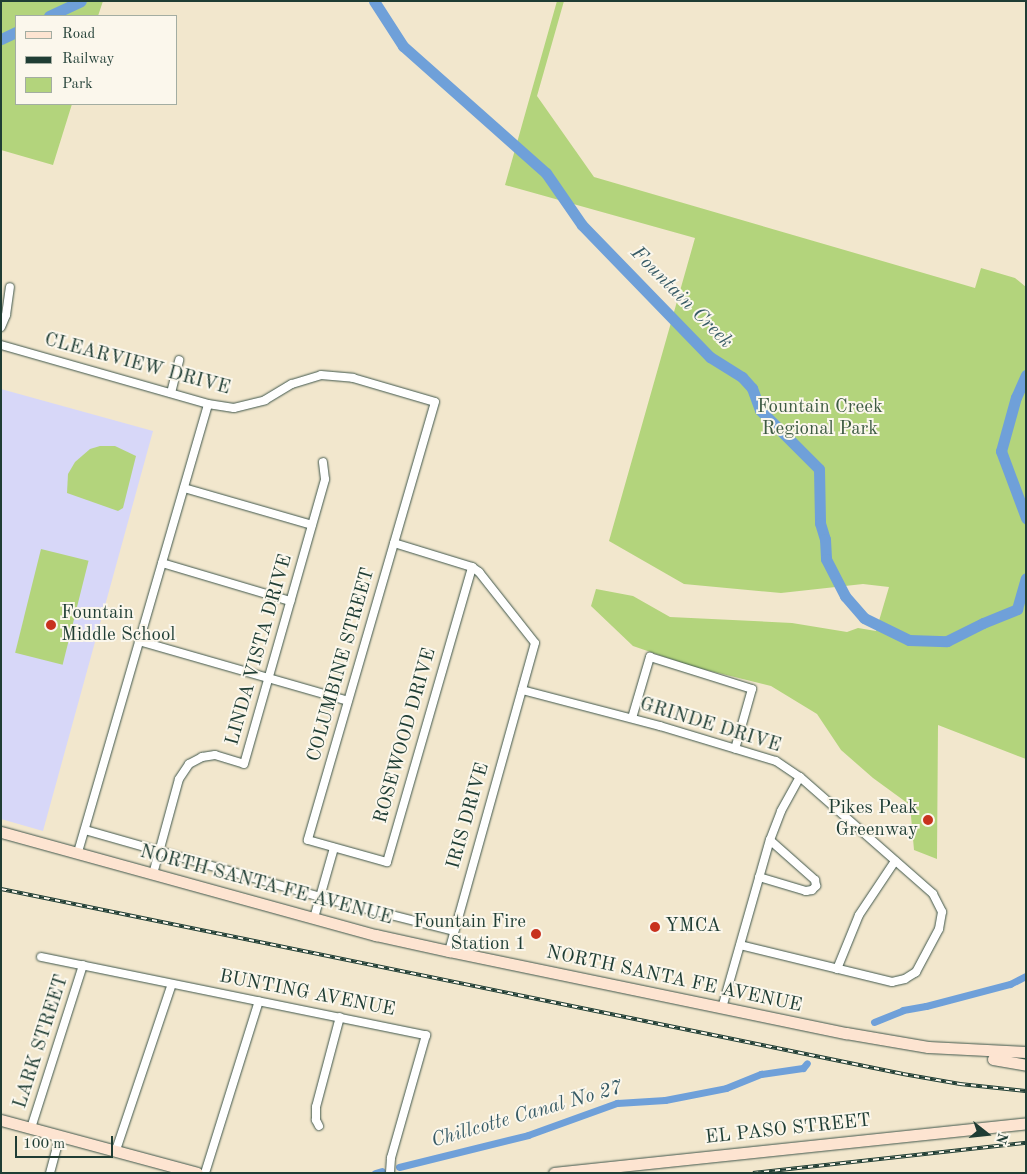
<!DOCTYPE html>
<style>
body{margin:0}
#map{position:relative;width:1027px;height:1174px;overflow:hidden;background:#f2e7cd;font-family:"Old Standard TT",serif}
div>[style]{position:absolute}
.built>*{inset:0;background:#d7d7f8}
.green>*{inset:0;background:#b3d47c;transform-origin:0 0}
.canal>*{height:7px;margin:-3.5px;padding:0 3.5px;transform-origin:3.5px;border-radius:3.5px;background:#6fa0d9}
.river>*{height:11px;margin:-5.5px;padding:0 5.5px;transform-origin:5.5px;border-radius:5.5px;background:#6fa0d9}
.roads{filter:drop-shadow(0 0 1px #3f564b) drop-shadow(0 0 1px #3f564b)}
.street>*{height:8px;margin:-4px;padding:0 4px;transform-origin:4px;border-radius:4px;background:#fff}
.secondary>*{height:11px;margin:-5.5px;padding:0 5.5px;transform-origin:5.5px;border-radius:5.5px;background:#fde4d1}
.rail>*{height:4px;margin-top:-2px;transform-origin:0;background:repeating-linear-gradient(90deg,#fbf7ec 0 5.5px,#1f3d34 0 11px);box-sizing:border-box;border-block:1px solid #1f3d34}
.dots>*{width:14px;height:14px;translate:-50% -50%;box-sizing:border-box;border:2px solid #fbf7ec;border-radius:50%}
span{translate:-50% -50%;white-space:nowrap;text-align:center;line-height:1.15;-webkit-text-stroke:4px #fbf7ec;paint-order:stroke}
.street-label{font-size:19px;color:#1f3d34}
.park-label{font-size:19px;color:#3d5b42}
.poi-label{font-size:19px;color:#1f3d34}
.left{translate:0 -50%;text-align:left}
.right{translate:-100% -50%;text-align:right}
.water-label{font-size:20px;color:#375b66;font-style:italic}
.frame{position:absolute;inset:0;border:2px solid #1f3d34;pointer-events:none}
.legend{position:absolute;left:15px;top:15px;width:162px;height:90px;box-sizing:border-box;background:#fbf7ec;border:1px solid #a3ada2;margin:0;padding:6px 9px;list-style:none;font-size:15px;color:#1f3d34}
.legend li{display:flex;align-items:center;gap:10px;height:25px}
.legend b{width:25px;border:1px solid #a3ada2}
.north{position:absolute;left:962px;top:1109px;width:50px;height:50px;-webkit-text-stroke:4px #fbf7ec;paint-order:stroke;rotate:106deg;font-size:14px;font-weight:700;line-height:20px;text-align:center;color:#1f3d34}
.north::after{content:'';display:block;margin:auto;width:18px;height:22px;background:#1f3d34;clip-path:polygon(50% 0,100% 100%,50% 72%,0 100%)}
.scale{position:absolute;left:15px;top:1136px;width:98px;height:22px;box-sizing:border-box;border:2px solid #1f3d34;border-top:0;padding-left:6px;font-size:15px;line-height:18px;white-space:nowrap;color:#1f3d34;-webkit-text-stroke:4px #fbf7ec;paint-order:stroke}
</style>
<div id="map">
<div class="built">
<i style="clip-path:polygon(1px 389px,153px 431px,43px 831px,1px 819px)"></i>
</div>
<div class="green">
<i style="clip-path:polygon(1px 1px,103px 1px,98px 16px,16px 16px,16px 104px,72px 104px,53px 165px,1px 150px)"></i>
<i style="clip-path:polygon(557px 1px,564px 1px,537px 96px,594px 177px,975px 288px,981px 268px,1015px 278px,1026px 287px,1026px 759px,938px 725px,937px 859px,914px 850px,910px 805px,873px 778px,841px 750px,817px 714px,771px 686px,694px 667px,633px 646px,591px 606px,596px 589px,633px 596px,670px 617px,792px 623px,847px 632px,858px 628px,876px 631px,889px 587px,863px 584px,781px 593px,684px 584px,609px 541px,695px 238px,505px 185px)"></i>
<i style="clip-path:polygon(100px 446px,115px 446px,136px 456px,123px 508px,118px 511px,67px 493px,68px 474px,75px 462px,90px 449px)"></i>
<i style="left:41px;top:549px;width:49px;height:107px;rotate:14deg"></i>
</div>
<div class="canal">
<i style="left:874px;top:1022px;width:31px;rotate:-22deg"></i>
<i style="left:903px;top:1010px;width:23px;rotate:-10deg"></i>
<i style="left:926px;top:1006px;width:87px;rotate:-14.7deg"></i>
<i style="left:1010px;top:984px;width:18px;rotate:-27deg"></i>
<i style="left:399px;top:1167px;width:133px;rotate:-13.9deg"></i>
<i style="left:528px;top:1135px;width:95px;rotate:-19.8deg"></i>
<i style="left:617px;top:1103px;width:48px;rotate:-3.6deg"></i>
<i style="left:665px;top:1100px;width:62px;rotate:-11.1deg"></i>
<i style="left:726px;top:1088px;width:38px;rotate:-22deg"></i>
<i style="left:761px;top:1074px;width:42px;rotate:-8.1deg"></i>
<i style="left:803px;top:1068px;width:6px;rotate:-51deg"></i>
<i style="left:375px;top:1173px;width:7px;rotate:-16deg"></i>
</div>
<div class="river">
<i style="left:374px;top:1px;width:54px;rotate:57.2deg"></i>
<i style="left:403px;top:46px;width:191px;rotate:41.6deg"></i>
<i style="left:546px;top:173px;width:63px;rotate:55.3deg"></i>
<i style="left:582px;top:225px;width:184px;rotate:45.9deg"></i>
<i style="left:710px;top:357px;width:38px;rotate:32deg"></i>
<i style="left:742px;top:377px;width:15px;rotate:48deg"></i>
<i style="left:752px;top:388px;width:23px;rotate:70deg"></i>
<i style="left:760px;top:410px;width:83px;rotate:45deg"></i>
<i style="left:819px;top:469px;width:54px;rotate:88.9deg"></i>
<i style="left:820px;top:523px;width:17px;rotate:73deg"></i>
<i style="left:825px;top:539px;width:20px;rotate:87deg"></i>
<i style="left:826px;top:559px;width:42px;rotate:62.8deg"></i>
<i style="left:845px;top:596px;width:29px;rotate:49deg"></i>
<i style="left:864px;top:618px;width:50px;rotate:26.1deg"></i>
<i style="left:909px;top:640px;width:38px;rotate:2deg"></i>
<i style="left:947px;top:641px;width:40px;rotate:-26.6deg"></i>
<i style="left:983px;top:623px;width:37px;rotate:-22deg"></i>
<i style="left:1017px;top:609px;width:32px;rotate:-74deg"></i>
<i style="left:49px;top:16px;width:35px;rotate:-25deg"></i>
<i style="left:1px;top:39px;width:17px;rotate:-25deg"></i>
<i style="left:1026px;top:375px;width:24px;rotate:114deg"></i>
<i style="left:1016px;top:397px;width:56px;rotate:105.5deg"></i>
<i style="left:1001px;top:451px;width:72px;rotate:69.5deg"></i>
</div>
<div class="roads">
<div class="street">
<i style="left:1px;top:327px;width:13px;rotate:-67deg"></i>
<i style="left:6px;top:315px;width:28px;rotate:-82deg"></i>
<i style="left:1px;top:345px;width:215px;rotate:15.9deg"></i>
<i style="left:208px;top:404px;width:26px;rotate:9deg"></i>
<i style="left:234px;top:408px;width:32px;rotate:-14deg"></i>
<i style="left:265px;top:400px;width:31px;rotate:-31deg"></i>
<i style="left:292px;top:384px;width:30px;rotate:-17deg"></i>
<i style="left:321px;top:375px;width:32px;rotate:5deg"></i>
<i style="left:353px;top:378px;width:85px;rotate:16.3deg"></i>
<i style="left:435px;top:402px;width:456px;rotate:106.2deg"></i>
<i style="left:308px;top:840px;width:82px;rotate:15.6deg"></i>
<i style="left:387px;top:862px;width:307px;rotate:-73.9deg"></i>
<i style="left:171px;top:393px;width:34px;rotate:-76deg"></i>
<i style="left:184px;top:488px;width:133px;rotate:16.1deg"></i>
<i style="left:394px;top:543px;width:82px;rotate:17.1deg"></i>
<i style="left:472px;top:567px;width:9px;rotate:36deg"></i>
<i style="left:479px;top:572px;width:90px;rotate:51.7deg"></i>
<i style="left:535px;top:643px;width:320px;rotate:105.6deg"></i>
<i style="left:162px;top:563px;width:134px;rotate:16.5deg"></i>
<i style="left:139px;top:641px;width:217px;rotate:16deg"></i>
<i style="left:522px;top:690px;width:143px;rotate:14.6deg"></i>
<i style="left:660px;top:726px;width:121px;rotate:16.8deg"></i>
<i style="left:776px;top:761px;width:29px;rotate:34deg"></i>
<i style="left:800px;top:777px;width:177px;rotate:41.3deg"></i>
<i style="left:933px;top:894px;width:20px;rotate:63deg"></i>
<i style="left:942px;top:912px;width:17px;rotate:100deg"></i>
<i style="left:939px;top:929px;width:49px;rotate:118.1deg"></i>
<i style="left:916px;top:972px;width:13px;rotate:148deg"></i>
<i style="left:905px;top:979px;width:13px;rotate:167deg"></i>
<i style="left:892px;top:982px;width:156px;rotate:-166.3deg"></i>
<i style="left:632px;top:718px;width:64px;rotate:-73.6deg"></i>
<i style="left:650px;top:657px;width:107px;rotate:17.4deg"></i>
<i style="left:752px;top:689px;width:62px;rotate:105.8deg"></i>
<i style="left:85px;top:830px;width:244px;rotate:15.9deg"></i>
<i style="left:320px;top:897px;width:138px;rotate:14.2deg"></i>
<i style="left:78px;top:852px;width:466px;rotate:-73.8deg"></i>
<i style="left:153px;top:874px;width:98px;rotate:-74.7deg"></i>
<i style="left:179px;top:779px;width:18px;rotate:-56deg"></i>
<i style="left:189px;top:764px;width:15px;rotate:-28deg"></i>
<i style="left:202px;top:757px;width:13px;rotate:-9deg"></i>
<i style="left:215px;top:755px;width:30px;rotate:17deg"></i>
<i style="left:244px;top:764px;width:296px;rotate:-74.1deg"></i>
<i style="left:325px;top:479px;width:17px;rotate:-97deg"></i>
<i style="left:759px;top:877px;width:49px;rotate:16.6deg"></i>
<i style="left:806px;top:891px;width:6px;rotate:-9deg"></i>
<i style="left:812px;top:890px;width:6px;rotate:-45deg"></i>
<i style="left:816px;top:886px;width:6px;rotate:-99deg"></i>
<i style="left:815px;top:880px;width:60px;rotate:-138.4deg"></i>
<i style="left:314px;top:918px;width:73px;rotate:-74.1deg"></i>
<i style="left:41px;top:957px;width:393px;rotate:11.5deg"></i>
<i style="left:426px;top:1035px;width:128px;rotate:105.9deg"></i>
<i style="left:391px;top:1158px;width:15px;rotate:94deg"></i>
<i style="left:837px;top:969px;width:58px;rotate:-67.8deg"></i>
<i style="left:859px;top:915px;width:65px;rotate:-56.3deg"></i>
<i style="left:722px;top:1008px;width:175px;rotate:-74.1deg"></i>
<i style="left:770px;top:840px;width:31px;rotate:-69deg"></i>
<i style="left:781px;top:811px;width:39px;rotate:-61deg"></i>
<i style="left:319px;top:1126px;width:7px;rotate:-117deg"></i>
<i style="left:316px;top:1120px;width:13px;rotate:-90deg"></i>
<i style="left:316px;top:1107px;width:93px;rotate:-75.1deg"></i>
<i style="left:31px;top:1128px;width:171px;rotate:-72.3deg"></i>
<i style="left:116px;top:1150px;width:175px;rotate:-71.4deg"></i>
<i style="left:50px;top:1173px;width:38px;rotate:-75deg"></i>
<i style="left:205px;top:1173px;width:180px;rotate:-72.6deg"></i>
</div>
<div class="secondary">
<i style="left:1px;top:832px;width:389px;rotate:15.4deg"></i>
<i style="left:376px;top:935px;width:75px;rotate:12.4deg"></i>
<i style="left:449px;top:951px;width:405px;rotate:11.7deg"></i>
<i style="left:846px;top:1033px;width:83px;rotate:9.7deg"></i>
<i style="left:928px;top:1047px;width:98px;rotate:2.9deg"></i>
<i style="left:993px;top:1059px;width:34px;rotate:10deg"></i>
<i style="left:1px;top:1120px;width:203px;rotate:15.1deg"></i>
<i style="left:554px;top:1173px;width:475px;rotate:-6deg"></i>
</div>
</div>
<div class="rail">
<i style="left:1px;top:889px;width:921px;rotate:11.59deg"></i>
<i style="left:903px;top:1074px;width:58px;rotate:10deg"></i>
<i style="left:960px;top:1084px;width:66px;rotate:6.1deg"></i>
<i style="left:753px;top:1173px;width:275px;rotate:-6.3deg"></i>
</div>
<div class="dots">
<i style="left:51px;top:625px;background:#c8321e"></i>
<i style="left:928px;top:820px;background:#c8321e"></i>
<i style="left:655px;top:927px;background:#c8321e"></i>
<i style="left:536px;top:934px;background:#c8321e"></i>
</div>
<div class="street-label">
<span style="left:137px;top:365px;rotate:15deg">CLEARVIEW DRIVE</span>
<span style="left:260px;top:650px;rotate:-74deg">LINDA VISTA DRIVE</span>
<span style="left:342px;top:665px;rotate:-74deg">COLUMBINE STREET</span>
<span style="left:710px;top:726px;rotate:17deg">GRINDE DRIVE</span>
<span style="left:406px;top:736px;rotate:-74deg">ROSEWOOD DRIVE</span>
<span style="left:469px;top:816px;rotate:-74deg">IRIS DRIVE</span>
<span style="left:266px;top:886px;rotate:15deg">NORTH SANTA FE AVENUE</span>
<span style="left:674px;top:980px;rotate:12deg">NORTH SANTA FE AVENUE</span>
<span style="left:307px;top:994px;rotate:11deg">BUNTING AVENUE</span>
<span style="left:42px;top:1042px;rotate:-72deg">LARK STREET</span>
<span style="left:788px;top:1130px;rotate:-6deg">EL PASO STREET</span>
</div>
<div class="park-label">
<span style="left:820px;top:419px">Fountain Creek<br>Regional Park</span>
</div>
<div class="poi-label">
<span class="left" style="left:61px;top:625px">Fountain<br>Middle School</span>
<span class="right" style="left:918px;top:820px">Pikes Peak<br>Greenway</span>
<span class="right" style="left:526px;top:934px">Fountain Fire<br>Station 1</span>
<span class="left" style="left:665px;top:927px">YMCA</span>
</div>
<div class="water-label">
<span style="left:681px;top:298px;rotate:45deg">Fountain Creek</span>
<span style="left:527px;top:1115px;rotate:-16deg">Chillcotte Canal No 27</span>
</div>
<div class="frame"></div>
<ul class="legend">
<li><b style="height:6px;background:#fde4d1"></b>Road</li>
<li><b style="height:6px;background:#1f3d34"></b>Railway</li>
<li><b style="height:14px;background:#b3d47c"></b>Park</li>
</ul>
<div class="north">N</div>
<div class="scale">100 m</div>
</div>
